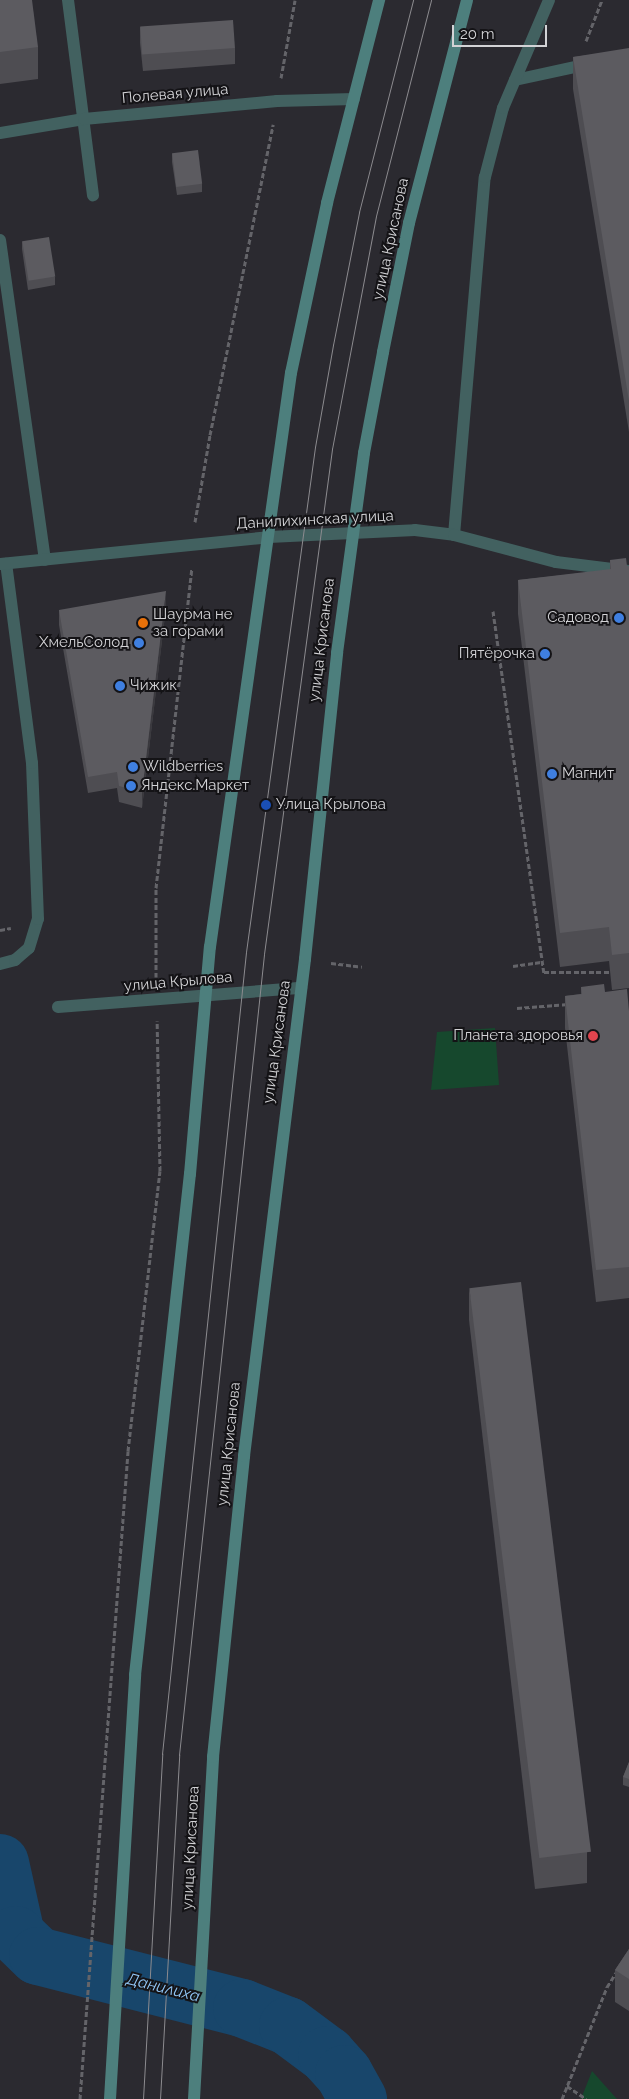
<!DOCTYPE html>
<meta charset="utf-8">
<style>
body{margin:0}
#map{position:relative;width:629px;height:2099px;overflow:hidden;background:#2b2a30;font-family:Raleway,sans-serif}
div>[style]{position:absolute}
.green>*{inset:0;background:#16482d}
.river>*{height:58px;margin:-29px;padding:0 29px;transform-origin:29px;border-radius:29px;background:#18466b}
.path>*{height:3px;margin-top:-1.5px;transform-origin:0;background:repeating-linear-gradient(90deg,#646469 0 5px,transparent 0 7.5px)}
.lane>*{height:12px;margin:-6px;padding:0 6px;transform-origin:6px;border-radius:6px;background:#426160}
.street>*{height:12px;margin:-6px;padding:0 6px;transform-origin:6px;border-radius:6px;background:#426160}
.secondary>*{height:12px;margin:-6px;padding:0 6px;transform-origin:6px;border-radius:6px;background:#4d7f7d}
.tram>*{height:1px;margin:-0.5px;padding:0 0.5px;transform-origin:0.5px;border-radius:0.5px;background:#8c8b8f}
.wall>*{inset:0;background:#4e4d52}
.shaded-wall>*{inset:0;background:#3a393e}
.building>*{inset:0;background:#5c5b60;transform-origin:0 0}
.dots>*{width:14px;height:14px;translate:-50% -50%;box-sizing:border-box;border:2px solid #141316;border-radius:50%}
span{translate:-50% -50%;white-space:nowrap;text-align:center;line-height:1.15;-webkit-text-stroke:4px #141316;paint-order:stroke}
.street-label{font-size:15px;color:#d3d3d6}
.poi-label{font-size:15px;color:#d3d3d6}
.left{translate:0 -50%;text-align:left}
.right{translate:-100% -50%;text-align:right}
.water-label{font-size:16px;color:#91c6f6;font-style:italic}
.scale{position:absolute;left:452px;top:25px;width:95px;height:22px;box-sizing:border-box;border:2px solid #d3d3d6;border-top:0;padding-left:6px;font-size:15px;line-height:18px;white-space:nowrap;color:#d3d3d6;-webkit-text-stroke:4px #141316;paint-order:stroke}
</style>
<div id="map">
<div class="green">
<i style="clip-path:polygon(495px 1028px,499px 1085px,431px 1090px,437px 1032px)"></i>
<i style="clip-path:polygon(592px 2071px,616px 2098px,617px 2099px,581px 2099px)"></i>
</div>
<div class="river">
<i style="left:0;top:1863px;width:74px;rotate:77.5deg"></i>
<i style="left:16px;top:1935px;width:30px;rotate:44deg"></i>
<i style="left:38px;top:1956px;width:211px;rotate:14.3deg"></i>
<i style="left:242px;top:2008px;width:49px;rotate:21.4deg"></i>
<i style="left:288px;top:2026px;width:49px;rotate:36.6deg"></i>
<i style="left:327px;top:2055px;width:25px;rotate:48deg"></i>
<i style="left:344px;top:2074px;width:29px;rotate:61deg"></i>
</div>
<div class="path">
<i style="left:586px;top:41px;width:44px;rotate:-68.7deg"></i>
<i style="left:281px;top:78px;width:79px;rotate:-79.8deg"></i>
<i style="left:195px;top:522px;width:88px;rotate:-80.2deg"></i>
<i style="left:210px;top:435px;width:317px;rotate:-78.5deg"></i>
<i style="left:493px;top:611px;width:365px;rotate:82deg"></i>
<i style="left:544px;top:972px;width:66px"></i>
<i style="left:0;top:930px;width:11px;rotate:-10deg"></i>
<i style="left:331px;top:963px;width:31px;rotate:7deg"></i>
<i style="left:513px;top:966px;width:30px;rotate:-8deg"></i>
<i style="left:156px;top:977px;width:89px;rotate:-90deg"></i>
<i style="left:156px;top:888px;width:322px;rotate:-83.6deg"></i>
<i style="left:517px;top:1008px;width:52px;rotate:-4.4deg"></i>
<i style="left:567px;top:2086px;width:23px;rotate:34deg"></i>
<i style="left:80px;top:2099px;width:650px;rotate:-85.76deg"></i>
<i style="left:128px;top:1451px;width:282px;rotate:-83.5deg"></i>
<i style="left:160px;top:1171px;width:150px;rotate:-91.1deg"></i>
<i style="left:562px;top:2099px;width:121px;rotate:-68.1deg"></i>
<i style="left:607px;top:1987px;width:41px;rotate:-57.8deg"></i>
</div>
<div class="lane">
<i style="left:68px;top:0;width:197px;rotate:82.7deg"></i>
<i style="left:515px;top:80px;width:76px;rotate:-12.2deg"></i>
<i style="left:454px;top:535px;width:359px;rotate:-85.1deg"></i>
<i style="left:485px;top:177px;width:71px;rotate:-75.4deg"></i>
<i style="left:503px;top:108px;width:117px;rotate:-66.9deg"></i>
<i style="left:0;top:964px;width:16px;rotate:-15deg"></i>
<i style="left:15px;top:960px;width:18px;rotate:-41deg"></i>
<i style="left:29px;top:948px;width:30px;rotate:-73deg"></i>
<i style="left:38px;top:919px;width:156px;rotate:-92.2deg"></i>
<i style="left:32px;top:763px;width:201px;rotate:-97.4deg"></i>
</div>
<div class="street">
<i style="left:0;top:133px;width:85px;rotate:-9.5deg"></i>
<i style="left:84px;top:119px;width:194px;rotate:-5.3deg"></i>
<i style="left:277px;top:101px;width:77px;rotate:-1.5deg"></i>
<i style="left:0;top:240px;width:323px;rotate:82deg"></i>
<i style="left:0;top:564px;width:270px;rotate:-5.7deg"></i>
<i style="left:269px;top:537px;width:146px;rotate:-2.7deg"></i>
<i style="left:415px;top:530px;width:39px;rotate:7deg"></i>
<i style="left:454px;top:535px;width:106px;rotate:14.8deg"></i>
<i style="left:556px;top:562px;width:74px;rotate:7deg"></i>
<i style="left:58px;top:1007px;width:244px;rotate:-4.5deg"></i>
</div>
<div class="secondary">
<i style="left:110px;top:2099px;width:425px;rotate:-86.6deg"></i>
<i style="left:135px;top:1675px;width:504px;rotate:-83.74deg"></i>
<i style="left:190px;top:1174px;width:228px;rotate:-85deg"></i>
<i style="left:210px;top:947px;width:580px;rotate:-81.97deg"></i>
<i style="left:291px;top:373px;width:174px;rotate:-78deg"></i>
<i style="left:327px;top:203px;width:210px;rotate:-75.6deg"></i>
<i style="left:194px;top:2099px;width:343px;rotate:-86.8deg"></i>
<i style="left:213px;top:1757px;width:303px;rotate:-84.1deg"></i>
<i style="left:244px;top:1456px;width:501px;rotate:-83deg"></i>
<i style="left:305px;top:959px;width:308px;rotate:-84deg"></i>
<i style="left:337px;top:653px;width:202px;rotate:-82.3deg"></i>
<i style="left:364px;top:453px;width:103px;rotate:-79.3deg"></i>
<i style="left:383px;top:352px;width:132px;rotate:-78.6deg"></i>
<i style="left:409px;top:223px;width:230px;rotate:-75.4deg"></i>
</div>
<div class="tram">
<i style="left:143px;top:2099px;width:346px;rotate:-86.8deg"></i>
<i style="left:162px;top:1754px;width:806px;rotate:-84.02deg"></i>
<i style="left:246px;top:952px;width:510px;rotate:-82.22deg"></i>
<i style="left:315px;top:447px;width:104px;rotate:-80deg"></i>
<i style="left:333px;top:345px;width:136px;rotate:-78.9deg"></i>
<i style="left:359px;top:212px;width:219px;rotate:-75.7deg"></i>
<i style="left:160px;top:2099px;width:345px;rotate:-86.8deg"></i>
<i style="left:179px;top:1755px;width:805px;rotate:-83.94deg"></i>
<i style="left:264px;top:954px;width:510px;rotate:-82.33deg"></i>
<i style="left:332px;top:449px;width:237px;rotate:-79.3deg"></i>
<i style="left:376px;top:216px;width:223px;rotate:-75.7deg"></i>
</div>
<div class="wall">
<i style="clip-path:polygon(0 0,38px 47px,38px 79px,0 84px)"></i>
<i style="clip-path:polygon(140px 27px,235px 48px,235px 64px,143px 71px,140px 43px)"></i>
<i style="clip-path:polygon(629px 50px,629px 432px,573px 89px,573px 57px)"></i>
<i style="clip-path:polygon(172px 153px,202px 184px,202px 192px,177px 195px,172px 162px)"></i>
<i style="clip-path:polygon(22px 241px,55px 277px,55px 285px,28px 290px,22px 249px)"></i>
<i style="clip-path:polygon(610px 560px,627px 566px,629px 566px,629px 988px,612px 990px,609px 961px,560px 967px,518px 614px,518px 580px,610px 570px)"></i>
<i style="clip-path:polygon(166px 607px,142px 808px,119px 802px,117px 788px,88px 793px,59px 625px,59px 610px)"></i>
<i style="clip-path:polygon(581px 987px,629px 1011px,629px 1298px,596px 1302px,565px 1028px,565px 996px,581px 994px)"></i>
<i style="clip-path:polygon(469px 1288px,587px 1852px,587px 1883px,535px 1889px,469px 1320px)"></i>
<i style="clip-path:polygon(629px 1762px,629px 1787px,623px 1785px,623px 1777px)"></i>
<i style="clip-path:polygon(629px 1949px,629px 2011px,615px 2002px,615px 1970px)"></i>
</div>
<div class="shaded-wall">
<i style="clip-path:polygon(166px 591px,166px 607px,142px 808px,142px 792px)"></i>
</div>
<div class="building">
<i style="clip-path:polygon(0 0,32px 0,38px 47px,0 52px)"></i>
<i style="left:233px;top:20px;width:28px;height:93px;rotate:86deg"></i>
<i style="clip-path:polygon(629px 48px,629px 401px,573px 57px)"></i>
<i style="left:198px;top:150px;width:34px;height:26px;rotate:83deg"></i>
<i style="left:49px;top:237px;width:40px;height:27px;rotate:81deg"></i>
<i style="clip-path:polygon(626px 558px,627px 566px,629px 566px,629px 953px,612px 955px,609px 927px,560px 933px,518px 580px,611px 569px,610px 560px)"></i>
<i style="clip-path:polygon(166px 591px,142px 792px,119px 786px,117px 772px,88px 777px,59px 610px)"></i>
<i style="clip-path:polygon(604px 984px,605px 992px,627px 989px,629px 1011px,629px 1267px,596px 1270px,565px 996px,582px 994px,581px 987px)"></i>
<i style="left:521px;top:1282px;width:574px;height:52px;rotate:83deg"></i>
<i style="clip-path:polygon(629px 1762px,629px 1779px,623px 1777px)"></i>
<i style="clip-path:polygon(629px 1949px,629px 1979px,615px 1970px)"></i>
</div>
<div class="dots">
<i style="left:619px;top:618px;background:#3f7fe0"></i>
<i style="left:143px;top:623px;background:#e8710a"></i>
<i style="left:139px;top:643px;background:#3f7fe0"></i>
<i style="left:545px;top:654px;background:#3f7fe0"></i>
<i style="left:120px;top:686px;background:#3f7fe0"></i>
<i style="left:133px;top:767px;background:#3f7fe0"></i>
<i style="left:552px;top:774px;background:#3f7fe0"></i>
<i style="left:131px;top:786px;background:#3f7fe0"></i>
<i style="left:266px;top:805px;background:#1a4fb4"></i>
<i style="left:593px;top:1036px;background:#e0444e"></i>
</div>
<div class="street-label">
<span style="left:175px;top:94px;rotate:-5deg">Полевая улица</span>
<span style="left:391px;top:239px;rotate:-78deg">улица Крисанова</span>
<span style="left:315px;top:520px;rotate:-3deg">Данилихинская улица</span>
<span style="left:322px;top:640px;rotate:-83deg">улица Крисанова</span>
<span style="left:178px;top:982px;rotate:-5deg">улица Крылова</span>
<span style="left:277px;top:1042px;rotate:-82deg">улица Крисанова</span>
<span style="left:229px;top:1444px;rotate:-84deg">улица Крисанова</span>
<span style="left:191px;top:1848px;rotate:-87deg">улица Крисанова</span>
</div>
<div class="poi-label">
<span class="left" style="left:153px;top:623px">Шаурма не<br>за горами</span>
<span class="right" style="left:609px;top:618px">Садовод</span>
<span class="right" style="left:129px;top:643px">ХмельСолод</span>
<span class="right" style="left:535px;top:654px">Пятёрочка</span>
<span class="left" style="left:130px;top:686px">Чижик</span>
<span class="left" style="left:143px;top:767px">Wildberries</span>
<span class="left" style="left:562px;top:774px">Магнит</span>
<span class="left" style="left:141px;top:786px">Яндекс.Маркет</span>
<span class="left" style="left:276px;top:805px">Улица Крылова</span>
<span class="right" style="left:583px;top:1036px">Планета здоровья</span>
</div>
<div class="water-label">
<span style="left:163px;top:1988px;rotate:14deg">Данилиха</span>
</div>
<div class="scale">20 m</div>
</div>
